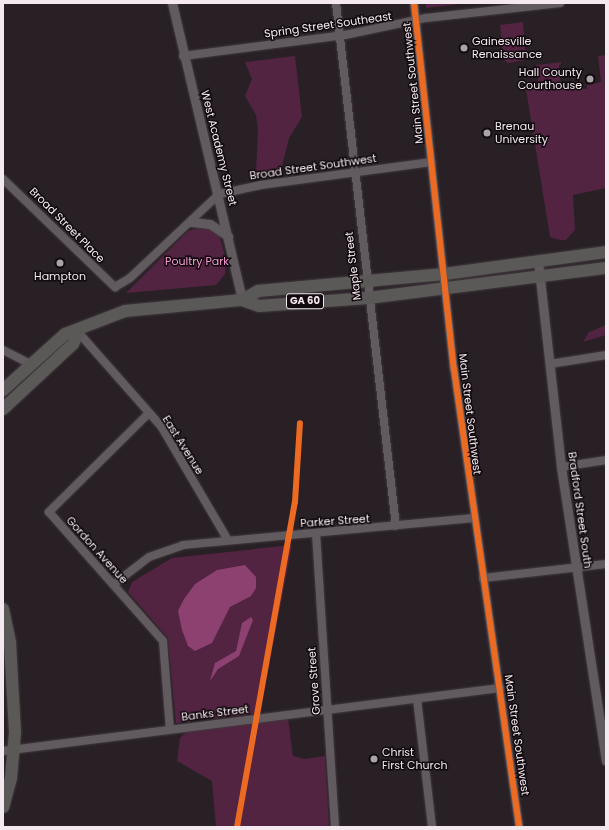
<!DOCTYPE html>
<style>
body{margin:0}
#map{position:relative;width:609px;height:830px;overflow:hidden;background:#282025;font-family:Poppins,sans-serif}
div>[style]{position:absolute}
.green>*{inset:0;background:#522441}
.water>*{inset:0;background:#8c4170}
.roads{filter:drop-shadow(0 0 1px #423a3f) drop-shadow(0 0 1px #423a3f)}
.minor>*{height:8px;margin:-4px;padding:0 4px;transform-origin:4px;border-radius:4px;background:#615a5e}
.tertiary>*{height:9px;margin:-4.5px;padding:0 4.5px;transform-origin:4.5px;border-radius:4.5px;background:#615a5e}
.primary>*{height:12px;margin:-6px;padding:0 6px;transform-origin:6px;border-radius:6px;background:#5a5958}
.cycleway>*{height:6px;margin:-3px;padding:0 3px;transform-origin:3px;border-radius:3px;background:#ed6a23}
.dots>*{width:11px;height:11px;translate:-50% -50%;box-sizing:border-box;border:2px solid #10090d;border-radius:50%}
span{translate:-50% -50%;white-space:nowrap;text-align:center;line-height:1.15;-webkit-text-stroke:3px #10090d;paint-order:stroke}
.shield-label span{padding:1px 3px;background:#10090d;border:1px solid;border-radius:3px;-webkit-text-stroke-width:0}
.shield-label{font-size:10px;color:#f3e9ee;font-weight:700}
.street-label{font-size:11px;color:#f3e9ee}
.poi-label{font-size:11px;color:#f3e9ee}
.left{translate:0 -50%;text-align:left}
.right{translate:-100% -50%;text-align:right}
.park-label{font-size:11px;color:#f89ed3}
.frame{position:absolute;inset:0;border:4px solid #f3e9ee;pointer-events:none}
</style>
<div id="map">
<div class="green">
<i style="clip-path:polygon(426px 3px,468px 3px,426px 8px)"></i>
<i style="clip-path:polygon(523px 22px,526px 60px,508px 63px,504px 60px,500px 25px)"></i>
<i style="clip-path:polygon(606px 55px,606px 188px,573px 195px,575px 230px,566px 240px,560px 240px,550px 237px,525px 83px,538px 81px,536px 65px,562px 62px,559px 66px,561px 87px,587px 89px,587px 85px,601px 82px,598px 56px)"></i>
<i style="clip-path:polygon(295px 56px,302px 117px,289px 138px,281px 170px,256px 174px,258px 130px,256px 115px,245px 96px,252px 79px,245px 62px)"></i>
<i style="clip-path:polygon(207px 226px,219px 234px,226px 260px,225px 274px,216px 285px,126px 293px,188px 231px)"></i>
<i style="clip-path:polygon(606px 325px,606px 335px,583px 342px,589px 332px)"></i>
<i style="clip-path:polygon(292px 545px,260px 713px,176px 723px,168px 638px,128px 592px,132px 582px,172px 558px)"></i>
<i style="clip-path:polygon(288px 719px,293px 756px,305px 759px,325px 756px,329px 827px,216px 827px,212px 781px,177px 761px,180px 738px,186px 732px)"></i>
</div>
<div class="water">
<i style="clip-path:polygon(245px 565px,256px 577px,256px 588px,251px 596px,230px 607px,212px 643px,195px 651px,188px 646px,182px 630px,178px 611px,184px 599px,195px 584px,217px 570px)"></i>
<i style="clip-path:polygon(251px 617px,253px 620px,239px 656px,218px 669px,210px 681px,215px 663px,236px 651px,242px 623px)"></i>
</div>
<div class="roads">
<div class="minor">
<i style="left:336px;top:3px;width:526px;rotate:83.46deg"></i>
<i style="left:414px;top:3px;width:368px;rotate:83.8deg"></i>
<i style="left:454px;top:369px;width:463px;rotate:81.9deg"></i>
<i style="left:183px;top:56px;width:163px;rotate:-7.4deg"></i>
<i style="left:345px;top:35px;width:83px;rotate:-11.9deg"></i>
<i style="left:426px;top:18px;width:135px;rotate:-6.4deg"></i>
<i style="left:3px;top:179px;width:156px;rotate:44deg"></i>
<i style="left:115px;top:287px;width:17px;rotate:-31deg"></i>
<i style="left:130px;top:278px;width:122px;rotate:-43.3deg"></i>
<i style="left:219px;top:194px;width:43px;rotate:-12.1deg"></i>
<i style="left:261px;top:185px;width:172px;rotate:-7.7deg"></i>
<i style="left:78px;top:332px;width:125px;rotate:48.6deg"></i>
<i style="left:161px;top:426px;width:132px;rotate:59.6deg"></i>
<i style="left:3px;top:350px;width:31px;rotate:27deg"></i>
<i style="left:550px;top:364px;width:57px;rotate:-9.1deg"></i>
<i style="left:149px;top:413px;width:141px;rotate:135.3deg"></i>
<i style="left:49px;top:512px;width:172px;rotate:48.5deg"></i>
<i style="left:163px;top:641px;width:88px;rotate:85.5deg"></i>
<i style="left:561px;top:467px;width:46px;rotate:-8.8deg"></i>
<i style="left:316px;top:533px;width:295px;rotate:86.3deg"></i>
<i style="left:483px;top:578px;width:124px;rotate:-6.5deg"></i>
<i style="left:114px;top:584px;width:44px;rotate:-37.6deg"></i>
<i style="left:149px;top:557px;width:36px;rotate:-19deg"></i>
<i style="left:183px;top:545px;width:291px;rotate:-5.3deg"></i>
<i style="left:417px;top:699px;width:129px;rotate:83.3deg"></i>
<i style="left:3px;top:751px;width:501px;rotate:-7.22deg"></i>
</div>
<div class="tertiary">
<i style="left:172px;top:3px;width:305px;rotate:76.7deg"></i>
<i style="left:191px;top:222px;width:19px;rotate:6deg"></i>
<i style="left:210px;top:224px;width:22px;rotate:34deg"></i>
<i style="left:538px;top:261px;width:207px;rotate:83.6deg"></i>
<i style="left:561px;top:467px;width:297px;rotate:81.3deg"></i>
</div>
<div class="primary">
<i style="left:242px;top:300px;width:18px;rotate:19deg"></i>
<i style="left:259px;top:306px;width:109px;rotate:-4.2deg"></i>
<i style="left:368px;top:298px;width:240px;rotate:-7.2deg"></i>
<i style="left:3px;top:390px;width:84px;rotate:-42.1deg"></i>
<i style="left:65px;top:334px;width:64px;rotate:-21deg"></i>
<i style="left:125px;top:311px;width:118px;rotate:-5.4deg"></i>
<i style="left:242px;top:300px;width:18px;rotate:-29deg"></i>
<i style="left:258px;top:291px;width:187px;rotate:-5.2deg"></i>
<i style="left:444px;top:274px;width:163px;rotate:-7.7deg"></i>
<i style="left:3px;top:409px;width:96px;rotate:-42.9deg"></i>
<i style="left:73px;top:344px;width:13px;rotate:-67deg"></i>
<i style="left:3px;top:609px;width:35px;rotate:78deg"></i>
<i style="left:10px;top:643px;width:90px;rotate:86.8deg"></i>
<i style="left:15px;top:733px;width:45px;rotate:95.1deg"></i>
<i style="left:11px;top:778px;width:30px;rotate:105deg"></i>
</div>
</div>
<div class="cycleway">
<i style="left:414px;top:3px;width:368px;rotate:83.8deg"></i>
<i style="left:454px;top:369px;width:463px;rotate:81.9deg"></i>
<i style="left:237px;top:827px;width:330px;rotate:-79.9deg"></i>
<i style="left:295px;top:502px;width:79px;rotate:-86.4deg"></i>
</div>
<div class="dots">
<i style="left:464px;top:48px;background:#aca3a8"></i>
<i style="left:590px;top:79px;background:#aca3a8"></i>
<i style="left:487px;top:133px;background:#aca3a8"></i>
<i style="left:60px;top:263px;background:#aca3a8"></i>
<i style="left:374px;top:759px;background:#aca3a8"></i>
</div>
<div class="shield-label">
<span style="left:305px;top:301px">GA 60</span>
</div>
<div class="street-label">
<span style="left:328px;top:25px;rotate:-8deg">Spring Street Southeast</span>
<span style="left:413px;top:83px;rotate:-96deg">Main Street Southwest</span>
<span style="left:219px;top:148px;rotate:76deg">West Academy Street</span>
<span style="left:313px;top:167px;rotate:-8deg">Broad Street Southwest</span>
<span style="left:67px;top:225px;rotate:45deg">Broad Street Place</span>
<span style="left:353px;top:266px;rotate:-97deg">Maple Street</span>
<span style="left:470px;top:414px;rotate:83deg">Main Street Southwest</span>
<span style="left:183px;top:445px;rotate:58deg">East Avenue</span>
<span style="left:580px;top:510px;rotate:82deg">Bradford Street South</span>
<span style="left:335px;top:521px;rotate:-4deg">Parker Street</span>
<span style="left:97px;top:550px;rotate:48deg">Gordon Avenue</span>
<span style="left:314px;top:681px;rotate:-94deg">Grove Street</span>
<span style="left:215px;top:713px;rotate:-7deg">Banks Street</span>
<span style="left:517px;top:735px;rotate:82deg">Main Street Southwest</span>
</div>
<div class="poi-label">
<span class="left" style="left:472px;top:48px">Gainesville<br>Renaissance</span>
<span class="right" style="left:582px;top:79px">Hall County<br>Courthouse</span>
<span class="left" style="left:495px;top:133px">Brenau<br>University</span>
<span style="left:60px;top:276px">Hampton</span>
<span class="left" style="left:382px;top:759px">Christ<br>First Church</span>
</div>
<div class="park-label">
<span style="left:197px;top:261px">Poultry Park</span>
</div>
<div class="frame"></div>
</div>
